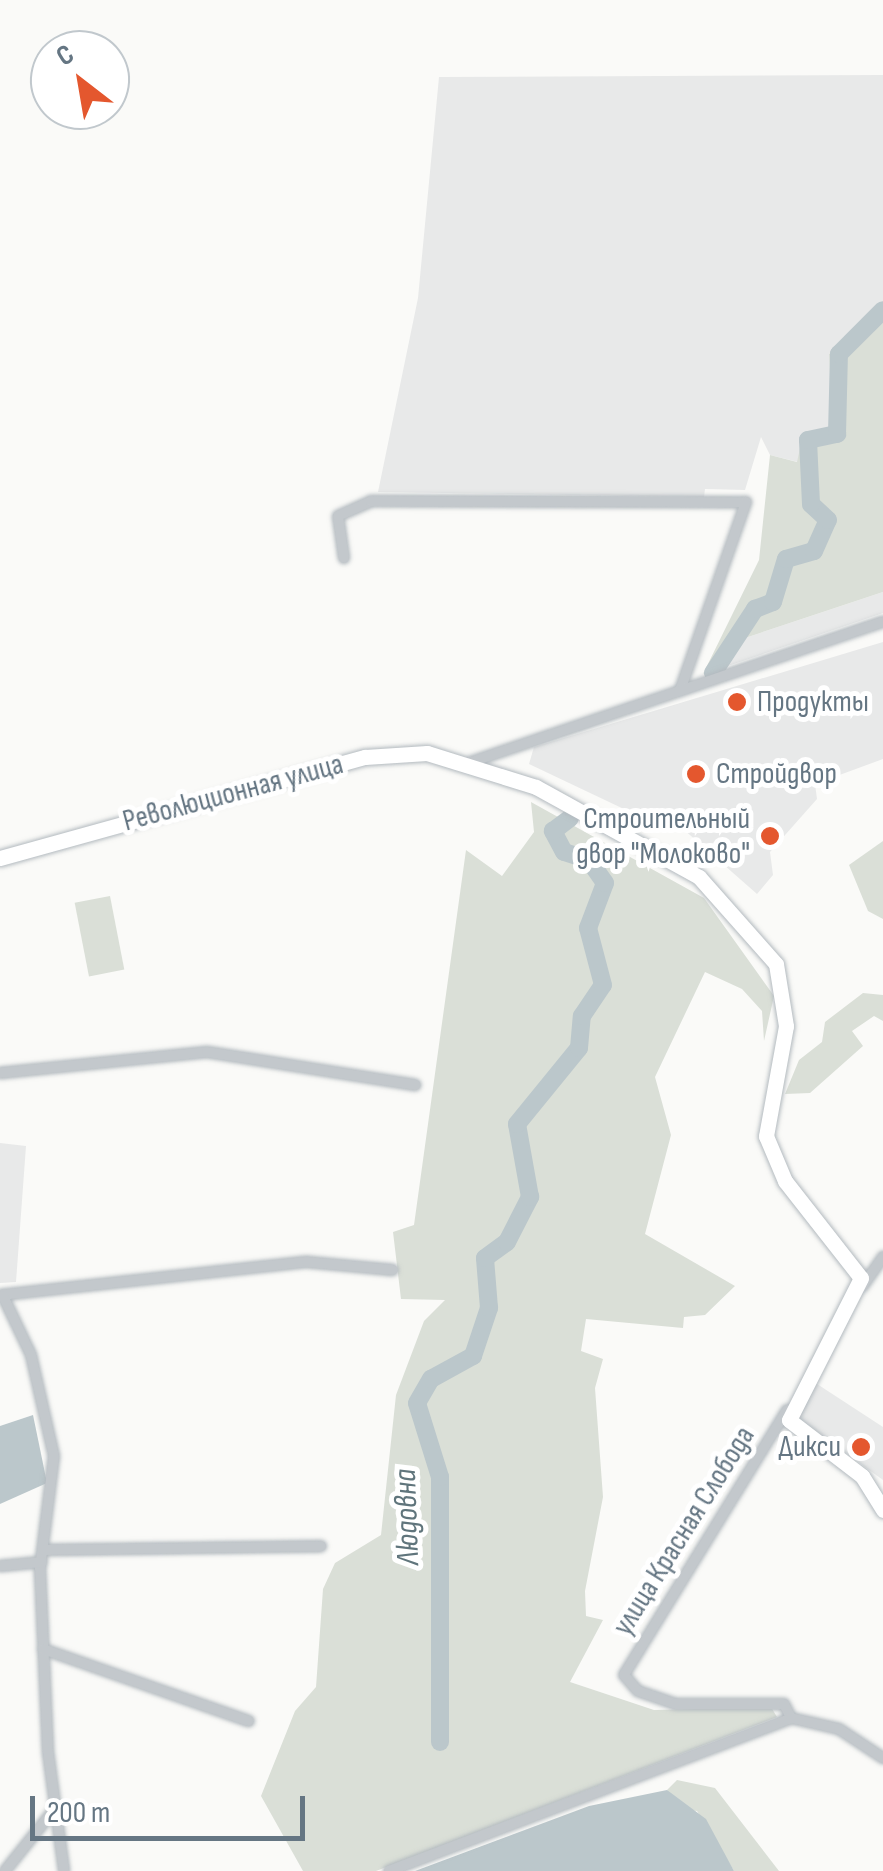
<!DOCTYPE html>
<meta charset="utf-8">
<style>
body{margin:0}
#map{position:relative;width:883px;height:1871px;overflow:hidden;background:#fafaf8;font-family:"Sofia Sans Condensed",sans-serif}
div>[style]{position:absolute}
.built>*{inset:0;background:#e8e9e9}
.green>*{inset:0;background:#dadfd7;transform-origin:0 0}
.water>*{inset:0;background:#bbc7cb}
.river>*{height:18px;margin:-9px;padding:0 9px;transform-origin:9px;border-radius:9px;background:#bbc7cb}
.roads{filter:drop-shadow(0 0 2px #b3babf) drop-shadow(0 0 2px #b3babf)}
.minor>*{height:10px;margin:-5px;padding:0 5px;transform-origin:5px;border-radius:5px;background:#c3c8cc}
.secondary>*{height:15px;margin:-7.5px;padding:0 7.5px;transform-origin:7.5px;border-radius:7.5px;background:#fff}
.dots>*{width:28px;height:28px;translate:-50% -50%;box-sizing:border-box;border:5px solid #fff;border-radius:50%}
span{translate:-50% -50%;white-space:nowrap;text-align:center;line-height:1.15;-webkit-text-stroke:10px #fff;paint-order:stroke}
.poi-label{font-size:30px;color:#657683}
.left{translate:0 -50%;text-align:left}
.right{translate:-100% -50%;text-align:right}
.street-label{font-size:30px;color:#657683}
.water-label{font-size:32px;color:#60757c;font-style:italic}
.north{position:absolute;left:30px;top:30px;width:100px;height:100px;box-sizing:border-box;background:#fff;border:2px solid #c1c8cd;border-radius:50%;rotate:329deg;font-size:28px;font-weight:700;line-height:40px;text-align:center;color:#657683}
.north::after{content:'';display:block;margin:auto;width:35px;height:45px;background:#e4572e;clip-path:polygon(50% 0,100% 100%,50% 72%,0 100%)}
.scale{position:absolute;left:30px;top:1796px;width:275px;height:45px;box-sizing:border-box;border:5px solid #657683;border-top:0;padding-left:12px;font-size:30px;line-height:35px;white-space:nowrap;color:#657683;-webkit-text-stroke:8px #fff;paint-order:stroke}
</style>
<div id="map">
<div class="built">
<i style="clip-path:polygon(883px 75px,883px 302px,829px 354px,833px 432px,798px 462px,770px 455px,761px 437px,745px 490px,705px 489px,704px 497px,378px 492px,418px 298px,439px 77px)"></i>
<i style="clip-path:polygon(883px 592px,883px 613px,719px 669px,742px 639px)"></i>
<i style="clip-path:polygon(883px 642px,883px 759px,815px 784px,817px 799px,770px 852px,773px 875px,757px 894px,674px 821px,666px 829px,529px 764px,534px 747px)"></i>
<i style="clip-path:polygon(0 1143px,26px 1146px,16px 1282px,0 1283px)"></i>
<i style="clip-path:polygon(814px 1382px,883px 1427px,883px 1480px,793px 1415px)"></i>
</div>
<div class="green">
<i style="clip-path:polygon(883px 302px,883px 592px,742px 639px,703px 674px,759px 560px,770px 455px,797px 462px,803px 435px,833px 432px,829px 354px)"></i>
<i style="clip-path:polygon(531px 802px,704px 898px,774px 996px,764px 1041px,762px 1011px,742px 989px,705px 972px,655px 1077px,671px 1135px,645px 1234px,735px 1286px,705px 1315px,684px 1317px,683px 1328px,586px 1319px,581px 1351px,603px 1359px,595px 1388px,603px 1497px,585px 1591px,586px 1616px,603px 1620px,570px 1682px,654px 1710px,771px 1707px,777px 1717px,376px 1871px,303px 1871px,261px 1796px,295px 1711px,316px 1687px,323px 1589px,335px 1563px,381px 1535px,396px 1395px,424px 1321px,445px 1300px,401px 1299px,393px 1232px,414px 1225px,466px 850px,502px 876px,534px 832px)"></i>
<i style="clip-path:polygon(883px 841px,883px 919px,868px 911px,849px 865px)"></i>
<i style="left:110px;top:896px;width:75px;height:36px;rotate:79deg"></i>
<i style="clip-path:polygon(863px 993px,883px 995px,883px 1021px,874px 1016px,852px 1031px,863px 1046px,810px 1093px,785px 1094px,799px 1060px,822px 1042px,825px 1022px)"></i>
<i style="clip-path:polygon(677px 1780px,715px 1788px,779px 1871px,734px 1871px,697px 1811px,682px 1809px,667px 1790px)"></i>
</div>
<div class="water">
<i style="clip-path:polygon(33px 1415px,47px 1483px,0 1504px,0 1426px)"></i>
<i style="clip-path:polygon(667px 1790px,706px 1819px,734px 1871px,415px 1871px,589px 1806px)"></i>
</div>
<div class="river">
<i style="left:713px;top:673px;width:77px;rotate:-56.7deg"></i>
<i style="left:755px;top:609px;width:19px;rotate:-21deg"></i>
<i style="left:773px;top:602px;width:45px;rotate:-73.2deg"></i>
<i style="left:786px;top:559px;width:29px;rotate:-16deg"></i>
<i style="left:814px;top:551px;width:34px;rotate:-66deg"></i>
<i style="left:828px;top:520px;width:23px;rotate:-137deg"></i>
<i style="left:811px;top:504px;width:64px;rotate:-92.7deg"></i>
<i style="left:808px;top:440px;width:30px;rotate:-12deg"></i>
<i style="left:837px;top:434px;width:80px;rotate:-88.6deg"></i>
<i style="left:839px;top:354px;width:62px;rotate:-45deg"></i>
<i style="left:440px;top:1742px;width:265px;rotate:-90deg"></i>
<i style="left:440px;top:1477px;width:77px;rotate:-107.3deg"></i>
<i style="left:417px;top:1403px;width:28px;rotate:-60deg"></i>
<i style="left:431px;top:1379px;width:48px;rotate:-28.7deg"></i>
<i style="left:473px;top:1356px;width:51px;rotate:-71.6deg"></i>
<i style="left:489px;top:1308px;width:50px;rotate:-94.6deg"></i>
<i style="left:485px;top:1258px;width:27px;rotate:-36deg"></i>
<i style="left:507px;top:1242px;width:51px;rotate:-62.9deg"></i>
<i style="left:530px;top:1197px;width:74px;rotate:-100.1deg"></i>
<i style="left:517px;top:1124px;width:98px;rotate:-50.8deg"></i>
<i style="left:579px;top:1048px;width:32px;rotate:-85deg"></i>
<i style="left:582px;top:1016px;width:37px;rotate:-56deg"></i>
<i style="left:603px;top:985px;width:59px;rotate:-104.7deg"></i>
<i style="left:588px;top:928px;width:48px;rotate:-69.3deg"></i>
<i style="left:605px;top:883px;width:28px;rotate:-125deg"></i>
<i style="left:589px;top:860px;width:26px;rotate:-162deg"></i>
<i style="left:564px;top:852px;width:24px;rotate:-118deg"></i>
<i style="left:553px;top:831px;width:21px;rotate:-37deg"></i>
</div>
<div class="roads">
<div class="minor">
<i style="left:344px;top:558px;width:42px;rotate:-98.1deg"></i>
<i style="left:338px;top:516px;width:36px;rotate:-24deg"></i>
<i style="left:371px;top:501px;width:375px;rotate:0.2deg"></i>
<i style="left:746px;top:502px;width:199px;rotate:109.3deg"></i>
<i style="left:468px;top:763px;width:438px;rotate:-18.8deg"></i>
<i style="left:0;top:1073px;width:208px;rotate:-5.8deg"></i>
<i style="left:207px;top:1052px;width:211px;rotate:9deg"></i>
<i style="left:862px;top:1287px;width:37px;rotate:-55deg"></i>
<i style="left:1px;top:1295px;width:308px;rotate:-6.2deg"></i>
<i style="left:307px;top:1262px;width:86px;rotate:5.3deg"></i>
<i style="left:3px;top:1296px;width:65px;rotate:64.6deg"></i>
<i style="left:31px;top:1355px;width:104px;rotate:77.2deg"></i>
<i style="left:54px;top:1456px;width:114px;rotate:97.1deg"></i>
<i style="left:40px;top:1569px;width:183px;rotate:87.5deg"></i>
<i style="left:48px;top:1752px;width:120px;rotate:82.3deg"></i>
<i style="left:787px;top:1410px;width:311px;rotate:121.6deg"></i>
<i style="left:624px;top:1675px;width:21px;rotate:49deg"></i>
<i style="left:638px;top:1691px;width:39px;rotate:19deg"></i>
<i style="left:675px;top:1704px;width:109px"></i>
<i style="left:784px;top:1704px;width:16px;rotate:63deg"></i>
<i style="left:44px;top:1550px;width:277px;rotate:-0.8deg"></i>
<i style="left:0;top:1566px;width:42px;rotate:-5.4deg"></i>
<i style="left:43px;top:1649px;width:218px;rotate:19.3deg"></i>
<i style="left:5px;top:1871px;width:83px;rotate:-51.3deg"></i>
<i style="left:389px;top:1871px;width:430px;rotate:-20.8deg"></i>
<i style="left:791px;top:1718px;width:49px;rotate:12.9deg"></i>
<i style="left:839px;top:1729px;width:53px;rotate:33.4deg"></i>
</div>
<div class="secondary">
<i style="left:0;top:858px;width:379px;rotate:-15.5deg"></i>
<i style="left:365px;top:757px;width:62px;rotate:-3.7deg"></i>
<i style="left:427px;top:753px;width:114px;rotate:17.3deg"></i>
<i style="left:536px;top:787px;width:186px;rotate:28.9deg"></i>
<i style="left:699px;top:877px;width:116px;rotate:48.5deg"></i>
<i style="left:776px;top:964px;width:63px;rotate:80.8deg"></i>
<i style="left:786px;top:1026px;width:112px;rotate:100.3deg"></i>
<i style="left:766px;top:1136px;width:49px;rotate:67.1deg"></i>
<i style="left:785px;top:1181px;width:123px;rotate:51.9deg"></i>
<i style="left:861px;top:1278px;width:159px;rotate:116.9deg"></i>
<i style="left:789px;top:1420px;width:92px;rotate:37.5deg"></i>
<i style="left:862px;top:1476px;width:40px;rotate:58deg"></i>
</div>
</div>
<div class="dots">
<i style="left:737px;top:702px;background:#e4572e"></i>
<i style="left:696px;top:774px;background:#e4572e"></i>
<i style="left:770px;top:836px;background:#e4572e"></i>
<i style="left:861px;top:1447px;background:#e4572e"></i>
</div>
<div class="poi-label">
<span class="left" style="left:757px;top:702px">Продукты</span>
<span class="left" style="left:716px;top:774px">Стройдвор</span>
<span class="right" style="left:750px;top:836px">Строительный<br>двор "Молоково"</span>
<span class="right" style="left:841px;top:1447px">Дикси</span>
</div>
<div class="street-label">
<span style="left:233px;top:793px;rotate:-15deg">Революционная улица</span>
<span style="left:684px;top:1531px;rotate:-58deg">улица Красная Слобода</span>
</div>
<div class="water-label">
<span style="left:408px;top:1517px;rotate:-92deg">Людовна</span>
</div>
<div class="north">С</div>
<div class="scale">200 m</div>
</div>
